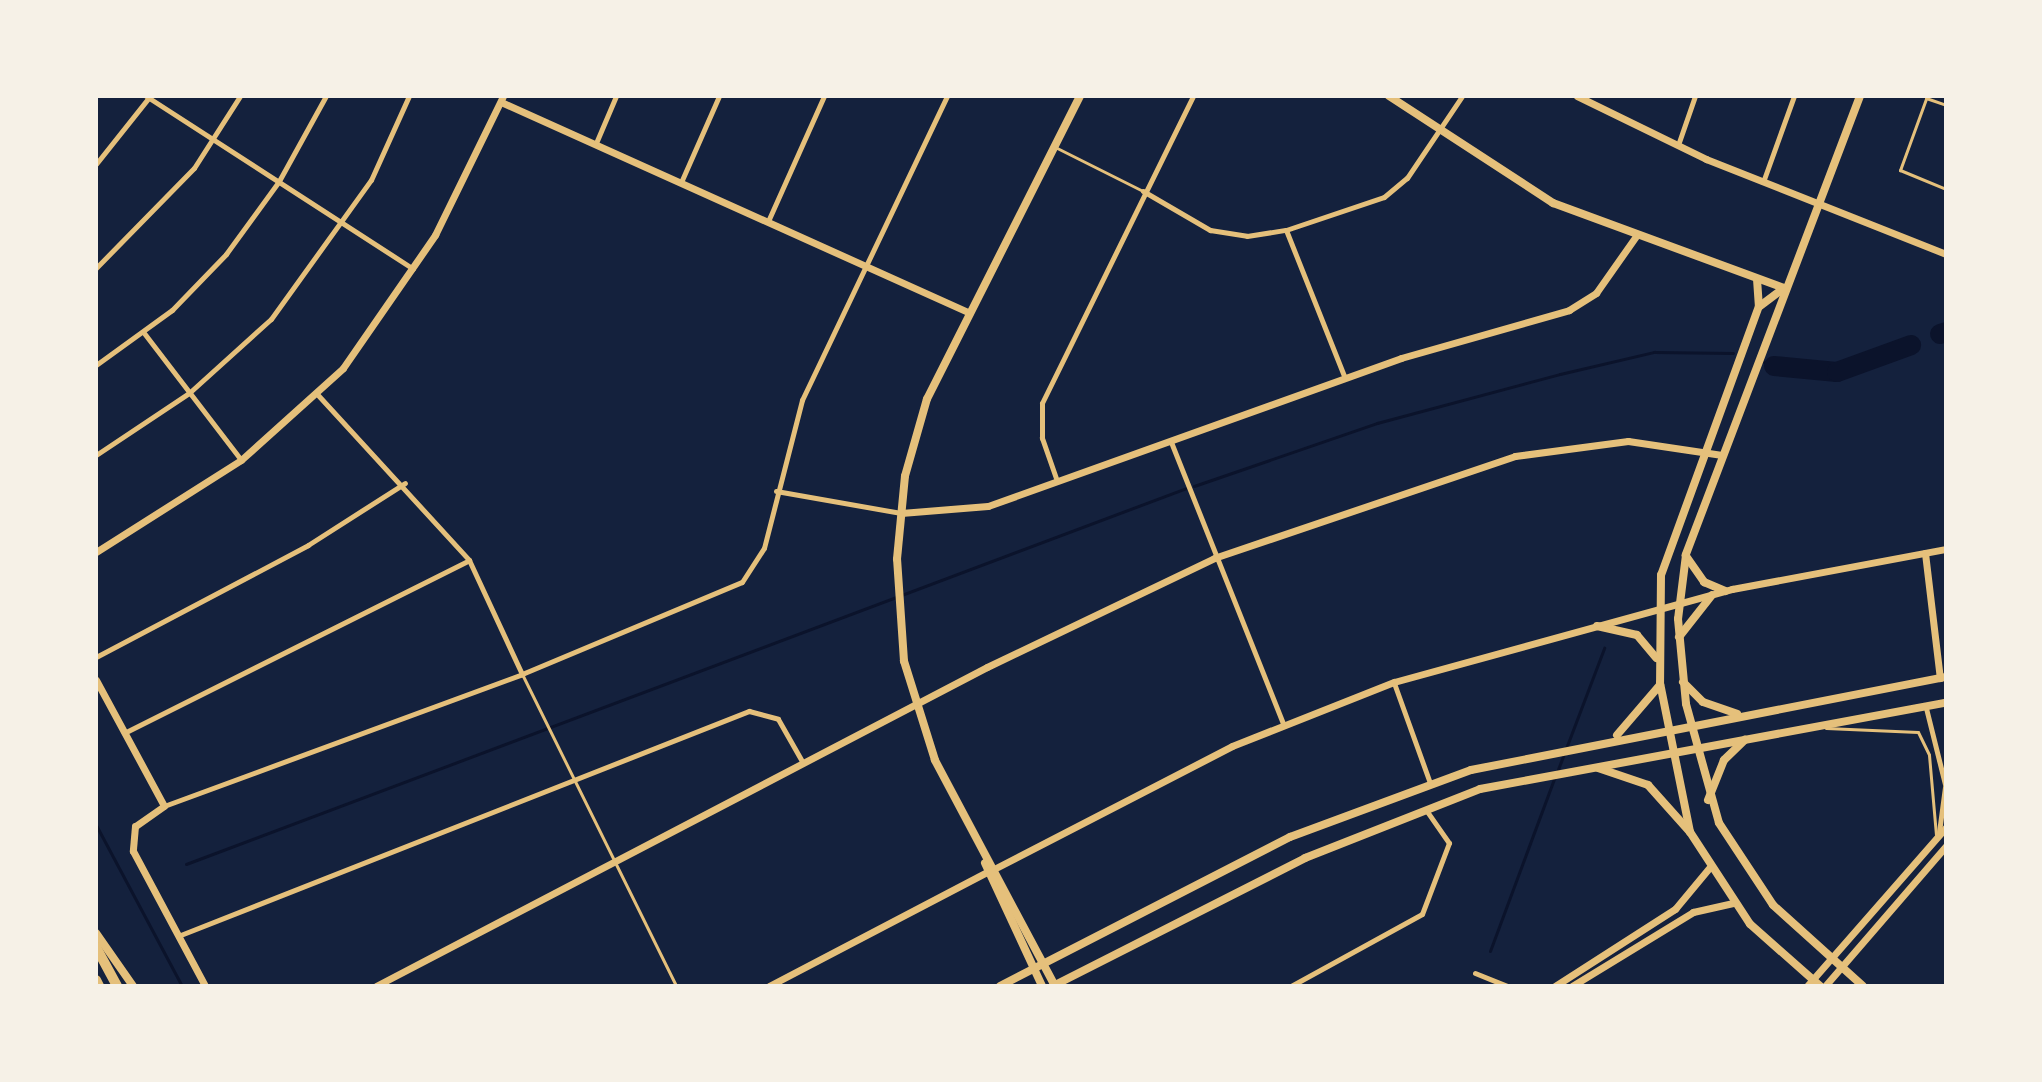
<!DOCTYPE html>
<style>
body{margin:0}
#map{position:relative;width:2042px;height:1082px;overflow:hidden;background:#14213d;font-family:Figtree,sans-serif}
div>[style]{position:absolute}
.stream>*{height:3px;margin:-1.5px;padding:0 1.5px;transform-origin:1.5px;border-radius:1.5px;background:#0b132b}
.river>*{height:20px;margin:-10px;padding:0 10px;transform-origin:10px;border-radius:10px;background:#0b132b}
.service>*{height:3px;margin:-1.5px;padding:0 1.5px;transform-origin:1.5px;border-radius:1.5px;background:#e5c07b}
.minor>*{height:5px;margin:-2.5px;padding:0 2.5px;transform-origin:2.5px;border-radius:2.5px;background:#e5c07b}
.tertiary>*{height:7px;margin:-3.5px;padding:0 3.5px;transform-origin:3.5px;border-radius:3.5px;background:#e5c07b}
.secondary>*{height:8px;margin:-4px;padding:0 4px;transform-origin:4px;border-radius:4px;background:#e5c07b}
.primary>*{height:8px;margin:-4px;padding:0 4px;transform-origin:4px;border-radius:4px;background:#e5c07b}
.motorway>*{height:10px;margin:-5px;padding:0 5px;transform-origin:5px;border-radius:5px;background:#e5c07b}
span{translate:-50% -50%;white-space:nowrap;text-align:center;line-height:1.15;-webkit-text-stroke:8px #f6f1e7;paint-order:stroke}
.frame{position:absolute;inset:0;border:98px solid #f6f1e7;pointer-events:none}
</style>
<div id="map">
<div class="stream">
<i style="left:1762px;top:361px;width:13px;rotate:23deg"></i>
<i style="left:1194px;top:486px;width:194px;rotate:-19deg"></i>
<i style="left:1377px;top:423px;width:189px;rotate:-15deg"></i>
<i style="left:1560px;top:374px;width:97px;rotate:-13.2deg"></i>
<i style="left:1654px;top:352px;width:79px;rotate:0.7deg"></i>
<i style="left:1557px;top:772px;width:133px;rotate:-69.2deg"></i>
<i style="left:96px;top:825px;width:183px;rotate:61.9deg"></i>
<i style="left:186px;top:864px;width:1072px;rotate:-20.6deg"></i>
<i style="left:1490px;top:951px;width:184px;rotate:-69.6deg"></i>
<i style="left:1479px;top:986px;width:1px;rotate:-90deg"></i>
</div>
<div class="river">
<i style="left:1940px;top:334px;width:6px;rotate:-18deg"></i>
<i style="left:1774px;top:366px;width:63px;rotate:5.4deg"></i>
<i style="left:1837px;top:372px;width:79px;rotate:-20deg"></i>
</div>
<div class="service">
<i style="left:1927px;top:96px;width:79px;rotate:110deg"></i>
<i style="left:1900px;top:170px;width:50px;rotate:22.4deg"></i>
<i style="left:1926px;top:98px;width:21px;rotate:19deg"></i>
<i style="left:1057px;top:148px;width:96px;rotate:26.6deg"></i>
<i style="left:522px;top:674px;width:348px;rotate:63.7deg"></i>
<i style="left:1826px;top:728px;width:92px;rotate:2.5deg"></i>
<i style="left:1918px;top:732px;width:25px;rotate:64deg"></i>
<i style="left:1929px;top:755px;width:80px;rotate:85deg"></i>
</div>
<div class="minor">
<i style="left:146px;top:96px;width:318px;rotate:32.9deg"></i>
<i style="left:596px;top:143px;width:51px;rotate:-66.9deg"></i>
<i style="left:1678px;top:145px;width:52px;rotate:-70.9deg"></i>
<i style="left:96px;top:164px;width:87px;rotate:-51.5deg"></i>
<i style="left:682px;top:180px;width:92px;rotate:-66.2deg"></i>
<i style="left:1763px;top:182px;width:91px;rotate:-70.2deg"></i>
<i style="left:1143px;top:191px;width:78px;rotate:30.2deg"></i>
<i style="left:1210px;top:230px;width:37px;rotate:9deg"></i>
<i style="left:1247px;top:236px;width:39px;rotate:-9deg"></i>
<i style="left:1286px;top:230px;width:103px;rotate:-18.6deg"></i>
<i style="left:1384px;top:197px;width:30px;rotate:-40deg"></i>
<i style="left:1407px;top:178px;width:99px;rotate:-56.1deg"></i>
<i style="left:769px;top:219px;width:135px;rotate:-65.9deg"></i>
<i style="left:1286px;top:230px;width:159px;rotate:68.3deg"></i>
<i style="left:96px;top:268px;width:140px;rotate:-45.6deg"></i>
<i style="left:194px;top:168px;width:85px;rotate:-57.4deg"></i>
<i style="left:144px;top:333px;width:160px;rotate:52.6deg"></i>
<i style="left:96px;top:365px;width:94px;rotate:-35.9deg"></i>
<i style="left:172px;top:310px;width:78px;rotate:-46deg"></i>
<i style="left:226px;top:254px;width:90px;rotate:-54deg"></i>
<i style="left:279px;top:181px;width:97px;rotate:-61.1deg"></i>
<i style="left:317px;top:394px;width:225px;rotate:47.5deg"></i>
<i style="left:469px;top:560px;width:126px;rotate:65.1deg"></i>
<i style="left:1171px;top:442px;width:303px;rotate:68.3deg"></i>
<i style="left:96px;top:455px;width:112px;rotate:-33.7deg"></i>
<i style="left:189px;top:393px;width:110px;rotate:-42.1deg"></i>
<i style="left:271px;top:319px;width:171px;rotate:-54.3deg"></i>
<i style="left:371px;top:180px;width:92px;rotate:-65.7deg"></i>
<i style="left:1057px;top:481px;width:46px;rotate:-109.2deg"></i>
<i style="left:1042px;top:438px;width:35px;rotate:-90deg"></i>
<i style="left:1042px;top:403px;width:342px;rotate:-63.8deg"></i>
<i style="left:776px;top:491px;width:127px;rotate:10deg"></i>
<i style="left:96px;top:657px;width:240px;rotate:-27.8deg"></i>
<i style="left:308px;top:545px;width:115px;rotate:-32.6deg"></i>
<i style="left:1394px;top:683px;width:106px;rotate:70.2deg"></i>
<i style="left:1926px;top:708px;width:82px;rotate:76deg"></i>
<i style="left:124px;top:733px;width:386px;rotate:-26.6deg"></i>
<i style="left:164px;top:806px;width:382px;rotate:-20.2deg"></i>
<i style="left:522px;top:674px;width:238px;rotate:-22.7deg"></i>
<i style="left:742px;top:582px;width:40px;rotate:-57.1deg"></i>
<i style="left:764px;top:548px;width:153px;rotate:-75.6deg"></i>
<i style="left:802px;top:400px;width:337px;rotate:-64.5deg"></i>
<i style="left:1939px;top:832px;width:45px;rotate:-82.4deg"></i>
<i style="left:178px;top:936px;width:614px;rotate:-21.51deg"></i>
<i style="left:749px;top:711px;width:30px;rotate:15deg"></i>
<i style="left:778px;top:719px;width:51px;rotate:60.4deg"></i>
<i style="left:1475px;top:973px;width:35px;rotate:22deg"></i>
<i style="left:1291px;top:986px;width:149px;rotate:-28.8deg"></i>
<i style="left:1422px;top:914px;width:76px;rotate:-69.2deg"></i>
<i style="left:1449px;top:843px;width:40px;rotate:-124.9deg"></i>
</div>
<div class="tertiary">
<i style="left:1577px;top:96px;width:144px;rotate:26deg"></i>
<i style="left:1706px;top:159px;width:258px;rotate:21.6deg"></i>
<i style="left:501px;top:102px;width:514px;rotate:24.22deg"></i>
<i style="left:901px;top:513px;width:87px;rotate:-4.6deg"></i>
<i style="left:988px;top:506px;width:439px;rotate:-19.7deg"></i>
<i style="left:1401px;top:358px;width:175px;rotate:-15.9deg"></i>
<i style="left:1569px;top:310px;width:32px;rotate:-32deg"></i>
<i style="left:1596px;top:293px;width:70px;rotate:-54.9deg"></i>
<i style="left:96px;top:552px;width:172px;rotate:-32.4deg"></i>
<i style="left:241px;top:460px;width:137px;rotate:-42deg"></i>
<i style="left:343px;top:368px;width:162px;rotate:-55.3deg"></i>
<i style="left:435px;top:235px;width:155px;rotate:-63.9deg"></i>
<i style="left:1925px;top:553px;width:126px;rotate:83.2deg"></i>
<i style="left:96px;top:680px;width:143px;rotate:61.6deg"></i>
<i style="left:164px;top:806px;width:35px;rotate:145deg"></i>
<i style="left:135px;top:826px;width:25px;rotate:95deg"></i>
<i style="left:133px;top:851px;width:153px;rotate:61.9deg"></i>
<i style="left:992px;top:870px;width:270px;rotate:-27.3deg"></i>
<i style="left:1232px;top:746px;width:174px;rotate:-21.6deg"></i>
<i style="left:1394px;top:682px;width:351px;rotate:-15.4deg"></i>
<i style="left:1732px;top:589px;width:218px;rotate:-10.6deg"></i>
<i style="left:376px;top:986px;width:689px;rotate:-27.57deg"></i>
<i style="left:987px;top:667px;width:252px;rotate:-25.6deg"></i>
<i style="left:1214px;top:558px;width:318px;rotate:-18.7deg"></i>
<i style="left:1515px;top:456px;width:114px;rotate:-7.6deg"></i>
<i style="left:1628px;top:441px;width:95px;rotate:8.5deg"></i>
<i style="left:769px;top:986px;width:244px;rotate:-27.6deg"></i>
<i style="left:1555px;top:986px;width:143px;rotate:-32.7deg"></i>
<i style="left:1675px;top:909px;width:53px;rotate:-50.3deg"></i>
<i style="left:1572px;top:986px;width:142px;rotate:-31.4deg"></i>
<i style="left:1693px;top:912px;width:41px;rotate:-12.7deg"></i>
<i style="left:1807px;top:986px;width:211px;rotate:-48.8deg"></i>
<i style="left:1825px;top:986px;width:185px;rotate:-49.2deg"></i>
</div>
<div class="secondary">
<i style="left:1389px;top:96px;width:196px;rotate:33.1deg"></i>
<i style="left:1553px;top:203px;width:246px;rotate:20.2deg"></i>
<i style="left:1860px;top:96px;width:491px;rotate:110.8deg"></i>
<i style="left:1686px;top:555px;width:64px;rotate:97.1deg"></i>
<i style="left:1678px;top:619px;width:85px;rotate:84.6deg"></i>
<i style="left:1686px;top:704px;width:123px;rotate:74.5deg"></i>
<i style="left:1719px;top:823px;width:98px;rotate:56.6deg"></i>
<i style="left:1773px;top:905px;width:121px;rotate:42deg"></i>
<i style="left:1757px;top:279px;width:27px;rotate:86deg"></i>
<i style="left:1759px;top:306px;width:286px;rotate:110deg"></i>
<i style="left:1661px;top:575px;width:108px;rotate:90.5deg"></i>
<i style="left:1660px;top:683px;width:152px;rotate:78.6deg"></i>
<i style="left:1690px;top:832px;width:110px;rotate:56.9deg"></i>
<i style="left:1750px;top:924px;width:94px;rotate:41.5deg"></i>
<i style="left:1760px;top:306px;width:30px;rotate:-37deg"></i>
<i style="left:1686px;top:556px;width:32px;rotate:55deg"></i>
<i style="left:1704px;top:582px;width:23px;rotate:23deg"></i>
<i style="left:1597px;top:626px;width:41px;rotate:12.7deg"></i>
<i style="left:1637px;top:635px;width:30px;rotate:50deg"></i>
<i style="left:1679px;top:637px;width:53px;rotate:-51.8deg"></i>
<i style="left:985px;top:863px;width:136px;rotate:65.1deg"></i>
<i style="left:1055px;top:986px;width:256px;rotate:-118deg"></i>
<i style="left:935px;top:760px;width:104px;rotate:-107.4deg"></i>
<i style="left:904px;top:661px;width:102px;rotate:-93.9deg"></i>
<i style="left:897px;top:559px;width:83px;rotate:-84.5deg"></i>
<i style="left:905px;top:476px;width:80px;rotate:-74.1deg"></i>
<i style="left:927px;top:399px;width:339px;rotate:-63.2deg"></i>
</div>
<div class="primary">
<i style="left:1683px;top:682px;width:28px;rotate:45deg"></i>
<i style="left:1703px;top:702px;width:36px;rotate:19deg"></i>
<i style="left:1617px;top:735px;width:66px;rotate:-49.3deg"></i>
<i style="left:1598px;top:768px;width:53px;rotate:18.8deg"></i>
<i style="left:1648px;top:785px;width:63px;rotate:48.2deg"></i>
<i style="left:1708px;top:800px;width:43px;rotate:-68.2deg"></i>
<i style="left:1724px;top:760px;width:29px;rotate:-44deg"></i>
<i style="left:96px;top:933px;width:65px;rotate:55.1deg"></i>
<i style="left:1000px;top:986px;width:326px;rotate:-27.2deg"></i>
<i style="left:1290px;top:837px;width:193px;rotate:-20.3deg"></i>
<i style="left:1471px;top:770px;width:484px;rotate:-11.1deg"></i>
<i style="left:1053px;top:986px;width:283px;rotate:-26.9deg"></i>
<i style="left:1305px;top:858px;width:188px;rotate:-21.5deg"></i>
<i style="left:1480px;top:789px;width:474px;rotate:-10.5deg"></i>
</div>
<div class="motorway">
<i style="left:96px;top:947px;width:44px;rotate:61.7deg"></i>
<i style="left:96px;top:980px;width:7px;rotate:63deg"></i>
</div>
<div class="frame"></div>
</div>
